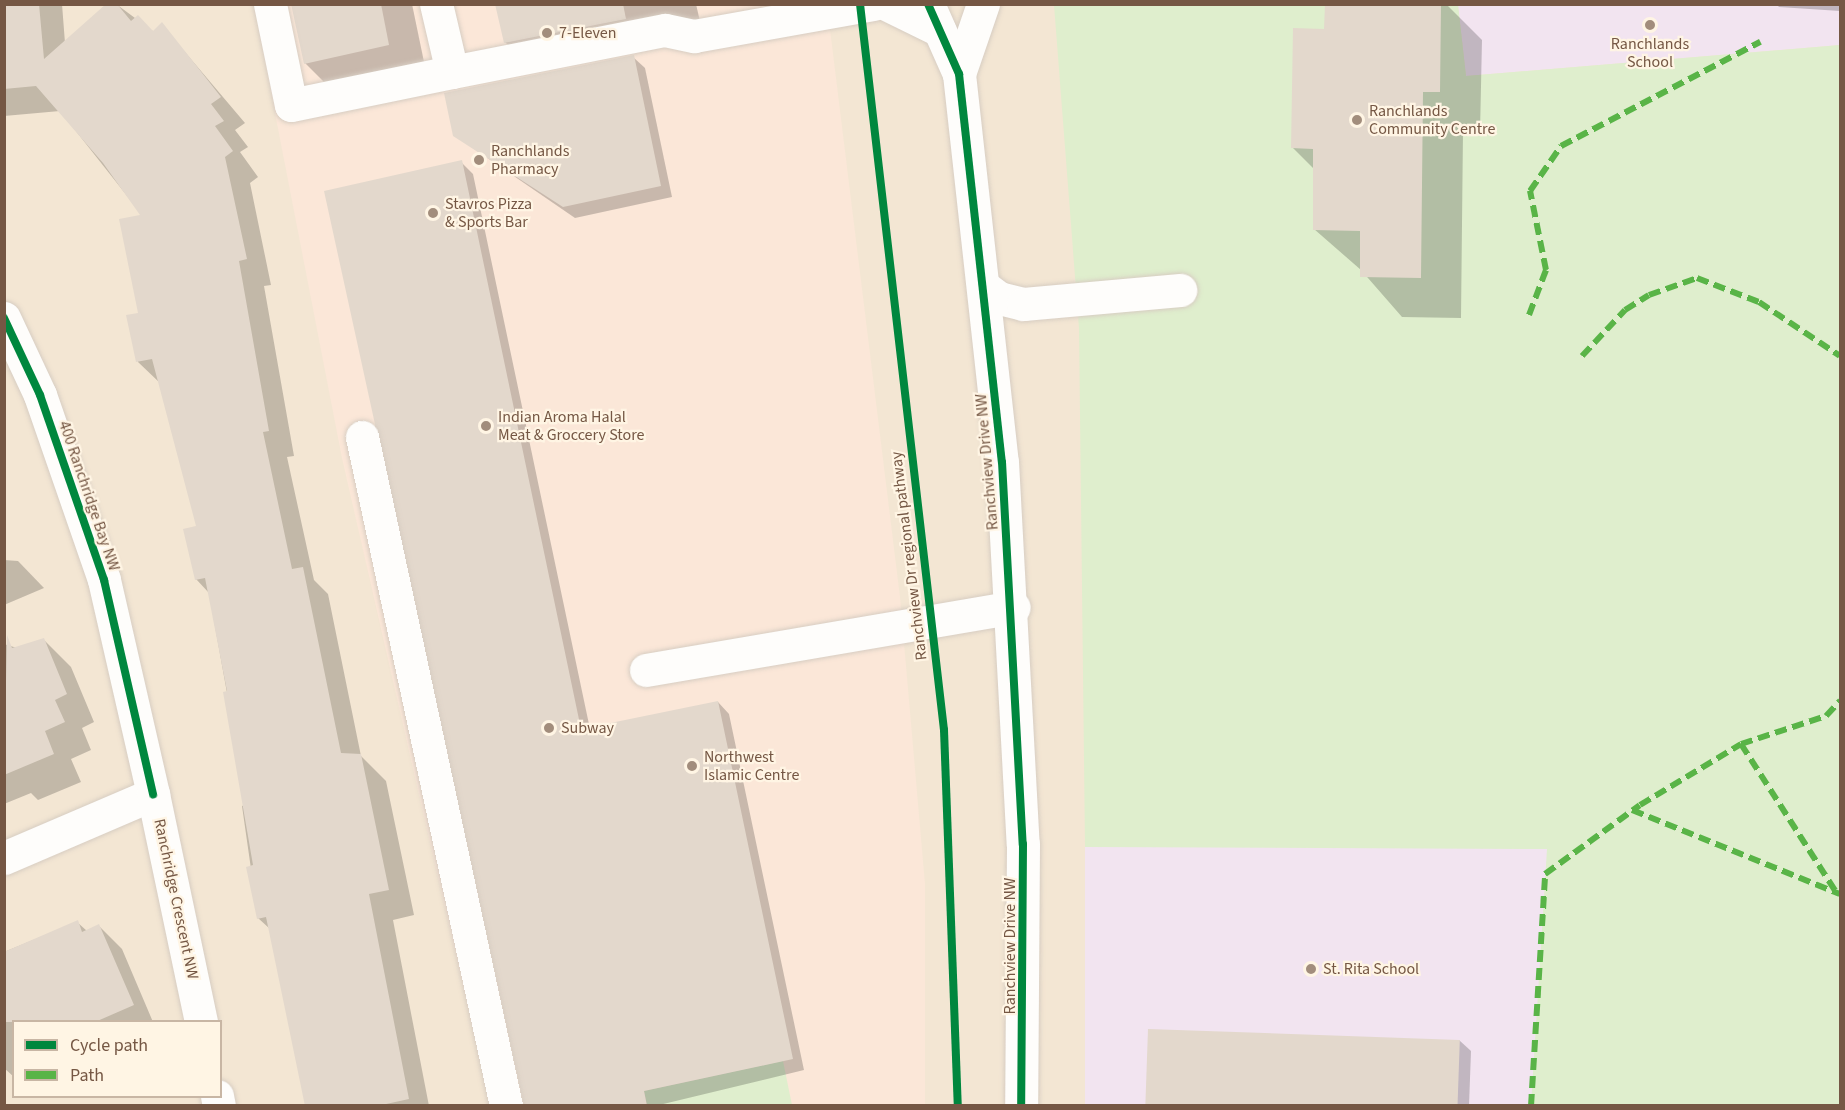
<!DOCTYPE html>
<style>
body{margin:0}
#map{position:relative;width:1845px;height:1110px;overflow:hidden;background:#f6f0e4;font-family:"Source Sans 3",sans-serif}
div>[style]{position:absolute}
.residential>*{inset:0;background:#f3e6d3}
.commercial>*{inset:0;background:#fbe7d8}
.education>*{inset:0;background:#f2e4f0;transform-origin:0 0}
.green>*{inset:0;background:#dfeecd}
.shadow>*{inset:0;background:#0003}
.building>*{inset:0;background:#e3d8cc;transform-origin:0 0}
.roads{filter:drop-shadow(0 0 2px #d7cdc2) drop-shadow(0 0 2px #d7cdc2)}
.minor>*{height:33px;margin:-16.5px;padding:0 16.5px;transform-origin:16.5px;border-radius:16.5px;background:#fefdfb}
.quiet>*{height:6px;margin-top:-3px;transform-origin:0;background:repeating-linear-gradient(90deg,#59b447 0 12px,transparent 0 18px)}
.cycleway>*{height:8px;margin:-4px;padding:0 4px;transform-origin:4px;border-radius:4px;background:#00873e}
.dots>*{width:16px;height:16px;translate:-50% -50%;box-sizing:border-box;border:3px solid #fff5e4;border-radius:50%}
span{translate:-50% -50%;white-space:nowrap;text-align:center;line-height:1.15;-webkit-text-stroke:4.5px #fff5e4;paint-order:stroke}
.poi-label{font-size:16px;color:#755744}
.left{translate:0 -50%;text-align:left}
.street-label{font-size:16px;color:#755744}
.frame{position:absolute;inset:0;border:6px solid #755744;pointer-events:none}
.legend{position:absolute;left:12px;top:1020px;width:210px;height:78px;box-sizing:border-box;background:#fff5e4;border:2px solid #c8b6a4;margin:0;padding:8px 10px;list-style:none;font-size:18px;color:#755744}
.legend li{display:flex;align-items:center;gap:12px;height:30px}
.legend b{width:30px;border:2px solid #c8b6a4}
</style>
<div id="map">
<div class="residential">
<i style="clip-path:polygon(evenodd,5px 5px,1840px 5px,1840px 1105px,5px 1106px,5px 5px,14px 1022px,220px 1022px,220px 1096px,14px 1096px,14px 1022px)"></i>
</div>
<div class="commercial">
<i style="clip-path:polygon(254px 5px,827px 5px,900px 597px,925px 884px,925px 1105px,490px 1105px,342px 458px)"></i>
</div>
<div class="education">
<i style="clip-path:polygon(1458px 5px,1840px 5px,1840px 45px,1466px 76px)"></i>
<i style="left:1085px;top:847px;width:462px;height:259px"></i>
</div>
<div class="green">
<i style="clip-path:polygon(1054px 5px,1458px 5px,1466px 76px,1840px 45px,1840px 1105px,1531px 1105px,1547px 849px,1085px 847px,1079px 328px)"></i>
<i style="clip-path:polygon(783px 1061px,792px 1105px,647px 1105px,644px 1091px)"></i>
</div>
<div class="shadow">
<i style="clip-path:polygon(4px 4px,62px 4px,65px 43px,116px 4px,154px 32px,162px 25px,245px 123px,235px 130px,248px 147px,240px 152px,258px 177px,250px 183px,271px 285px,264px 286px,294px 456px,287px 457px,314px 580px,328px 594px,361px 756px,386px 781px,414px 915px,393px 920px,429px 1106px,307px 1106px,270px 929px,258px 918px,242px 806px,247px 804px,209px 593px,196px 579px,198px 527px,161px 384px,138px 362px,128px 316px,140px 314px,143px 216px,60px 111px,4px 116px)"></i>
<i style="clip-path:polygon(292px 4px,412px 4px,429px 86px,346px 104px,305px 63px)"></i>
<i style="clip-path:polygon(497px 4px,696px 4px,704px 39px,532px 69px,505px 42px)"></i>
<i style="clip-path:polygon(1326px 4px,1446px 4px,1482px 40px,1480px 133px,1463px 132px,1461px 318px,1402px 317px,1361px 270px,1314px 229px,1315px 170px,1293px 148px,1325px 31px)"></i>
<i style="clip-path:polygon(1776px 4px,1840px 4px,1840px 11px,1779px 7px)"></i>
<i style="clip-path:polygon(633px 57px,645px 68px,672px 197px,575px 218px,454px 135px)"></i>
<i style="clip-path:polygon(461px 162px,473px 174px,590px 729px,718px 702px,729px 714px,804px 1070px,655px 1106px,526px 1106px)"></i>
<i style="clip-path:polygon(4px 560px,18px 561px,44px 588px,4px 605px)"></i>
<i style="clip-path:polygon(44px 640px,71px 667px,94px 722px,82px 728px,91px 750px,71px 759px,81px 782px,38px 800px,31px 793px,4px 804px,4px 644px,17px 648px)"></i>
<i style="clip-path:polygon(77px 922px,87px 931px,99px 926px,122px 949px,153px 1022px,14px 1022px,14px 1077px,4px 1068px,4px 952px)"></i>
<i style="clip-path:polygon(1459px 1040px,1471px 1051px,1469px 1106px,1148px 1106px)"></i>
</div>
<div class="building">
<i style="clip-path:polygon(4px 4px,39px 4px,44px 59px,106px 4px,117px 4px,131px 21px,138px 15px,153px 31px,162px 22px,221px 97px,211px 104px,224px 121px,215px 126px,233px 151px,225px 157px,247px 259px,239px 261px,269px 431px,263px 432px,292px 569px,303px 567px,341px 753px,361px 754px,389px 890px,369px 894px,409px 1099px,377px 1106px,305px 1106px,266px 917px,257px 919px,246px 867px,253px 865px,223px 692px,227px 691px,205px 578px,195px 580px,183px 529px,196px 526px,152px 359px,136px 362px,126px 315px,138px 313px,119px 219px,140px 215px,103px 163px,36px 86px,4px 89px)"></i>
<i style="clip-path:polygon(291px 4px,381px 4px,389px 45px,304px 64px)"></i>
<i style="clip-path:polygon(495px 4px,623px 4px,626px 19px,504px 43px)"></i>
<i style="clip-path:polygon(1325px 4px,1441px 4px,1440px 92px,1423px 92px,1421px 278px,1360px 277px,1360px 231px,1313px 230px,1313px 149px,1291px 148px,1293px 28px,1324px 29px)"></i>
<i style="clip-path:polygon(634px 55px,661px 186px,563px 207px,453px 136px,444px 93px)"></i>
<i style="clip-path:polygon(462px 160px,581px 729px,718px 701px,793px 1059px,644px 1091px,647px 1106px,524px 1106px,324px 191px)"></i>
<i style="clip-path:polygon(7px 635px,12px 648px,44px 638px,67px 694px,55px 700px,65px 722px,45px 731px,54px 754px,4px 775px)"></i>
<i style="clip-path:polygon(78px 920px,82px 932px,99px 924px,134px 1005px,95px 1022px,4px 1022px,4px 952px)"></i>
<i style="left:1148px;top:1029px;width:312px;height:77px;rotate:2deg"></i>
</div>
<div class="roads">
<div class="minor">
<i style="left:270px;top:4px;width:103px;rotate:78.3deg"></i>
<i style="left:291px;top:105px;width:164px;rotate:-11.6deg"></i>
<i style="left:452px;top:72px;width:70px;rotate:-103.2deg"></i>
<i style="left:886px;top:4px;width:59px;rotate:26.1deg"></i>
<i style="left:928px;top:4px;width:77px;rotate:66.1deg"></i>
<i style="left:959px;top:74px;width:390px;rotate:83.7deg"></i>
<i style="left:1002px;top:462px;width:383px;rotate:86.9deg"></i>
<i style="left:1023px;top:844px;width:262px;rotate:90.4deg"></i>
<i style="left:452px;top:72px;width:217px;rotate:-11.2deg"></i>
<i style="left:665px;top:30px;width:30px;rotate:12deg"></i>
<i style="left:694px;top:36px;width:182px;rotate:-10.1deg"></i>
<i style="left:959px;top:74px;width:74px;rotate:-71.1deg"></i>
<i style="left:983px;top:286px;width:20px;rotate:37deg"></i>
<i style="left:999px;top:298px;width:25px;rotate:14deg"></i>
<i style="left:1023px;top:304px;width:158px;rotate:-5.1deg"></i>
<i style="left:4px;top:318px;width:85px;rotate:64.9deg"></i>
<i style="left:40px;top:395px;width:196px;rotate:70.9deg"></i>
<i style="left:104px;top:580px;width:220px;rotate:77.1deg"></i>
<i style="left:362px;top:437px;width:684px;rotate:77.85deg"></i>
<i style="left:646px;top:670px;width:373px;rotate:-9.7deg"></i>
<i style="left:4px;top:858px;width:162px;rotate:-23.2deg"></i>
<i style="left:153px;top:794px;width:233px;rotate:78.1deg"></i>
<i style="left:217px;top:1096px;width:10px;rotate:79deg"></i>
</div>
</div>
<div class="quiet">
<i style="left:1529px;top:315px;width:48px;rotate:-69.3deg"></i>
<i style="left:1546px;top:270px;width:81px;rotate:-101.4deg"></i>
<i style="left:1530px;top:191px;width:55px;rotate:-55.4deg"></i>
<i style="left:1561px;top:146px;width:225px;rotate:-27.6deg"></i>
<i style="left:1582px;top:356px;width:63px;rotate:-46.9deg"></i>
<i style="left:1625px;top:310px;width:28px;rotate:-32deg"></i>
<i style="left:1649px;top:295px;width:51px;rotate:-19.5deg"></i>
<i style="left:1697px;top:278px;width:66px;rotate:21.2deg"></i>
<i style="left:1759px;top:302px;width:97px;rotate:33.7deg"></i>
<i style="left:1741px;top:744px;width:176px;rotate:57.3deg"></i>
<i style="left:1632px;top:810px;width:224px;rotate:22deg"></i>
<i style="left:1531px;top:1106px;width:232px;rotate:-86.5deg"></i>
<i style="left:1545px;top:874px;width:117px;rotate:-36deg"></i>
<i style="left:1640px;top:805px;width:118px;rotate:-31.1deg"></i>
<i style="left:1741px;top:744px;width:89px;rotate:-18.2deg"></i>
<i style="left:1826px;top:716px;width:21px;rotate:-47deg"></i>
</div>
<div class="cycleway">
<i style="left:860px;top:4px;width:731px;rotate:83.4deg"></i>
<i style="left:944px;top:730px;width:376px;rotate:87.9deg"></i>
<i style="left:928px;top:4px;width:77px;rotate:66.1deg"></i>
<i style="left:959px;top:74px;width:390px;rotate:83.7deg"></i>
<i style="left:1002px;top:462px;width:383px;rotate:86.9deg"></i>
<i style="left:1023px;top:844px;width:262px;rotate:90.4deg"></i>
<i style="left:4px;top:318px;width:85px;rotate:64.9deg"></i>
<i style="left:40px;top:395px;width:196px;rotate:70.9deg"></i>
<i style="left:104px;top:580px;width:220px;rotate:77.1deg"></i>
</div>
<div class="dots">
<i style="left:1650px;top:25px;background:#a28d7c"></i>
<i style="left:547px;top:33px;background:#a28d7c"></i>
<i style="left:1357px;top:120px;background:#a28d7c"></i>
<i style="left:479px;top:160px;background:#a28d7c"></i>
<i style="left:433px;top:213px;background:#a28d7c"></i>
<i style="left:486px;top:426px;background:#a28d7c"></i>
<i style="left:549px;top:728px;background:#a28d7c"></i>
<i style="left:692px;top:766px;background:#a28d7c"></i>
<i style="left:1311px;top:969px;background:#a28d7c"></i>
</div>
<div class="poi-label">
<span class="left" style="left:559px;top:33px">7-Eleven</span>
<span style="left:1650px;top:53px">Ranchlands<br>School</span>
<span class="left" style="left:1369px;top:120px">Ranchlands<br>Community Centre</span>
<span class="left" style="left:491px;top:160px">Ranchlands<br>Pharmacy</span>
<span class="left" style="left:445px;top:213px">Stavros Pizza<br>&amp; Sports Bar</span>
<span class="left" style="left:498px;top:426px">Indian Aroma Halal<br>Meat &amp; Groccery Store</span>
<span class="left" style="left:561px;top:728px">Subway</span>
<span class="left" style="left:704px;top:766px">Northwest<br>Islamic Centre</span>
<span class="left" style="left:1323px;top:969px">St. Rita School</span>
</div>
<div class="street-label">
<span style="left:987px;top:462px;rotate:-95deg">Ranchview Drive NW</span>
<span style="left:89px;top:496px;rotate:71deg">400 Ranchridge Bay NW</span>
<span style="left:909px;top:556px;rotate:-97deg">Ranchview Dr regional pathway</span>
<span style="left:176px;top:899px;rotate:78deg">Ranchridge Crescent NW</span>
<span style="left:1010px;top:946px;rotate:-90deg">Ranchview Drive NW</span>
</div>
<div class="frame"></div>
<ul class="legend">
<li><b style="height:8px;background:#00873e"></b>Cycle path</li>
<li><b style="height:8px;background:#59b447"></b>Path</li>
</ul>
</div>
